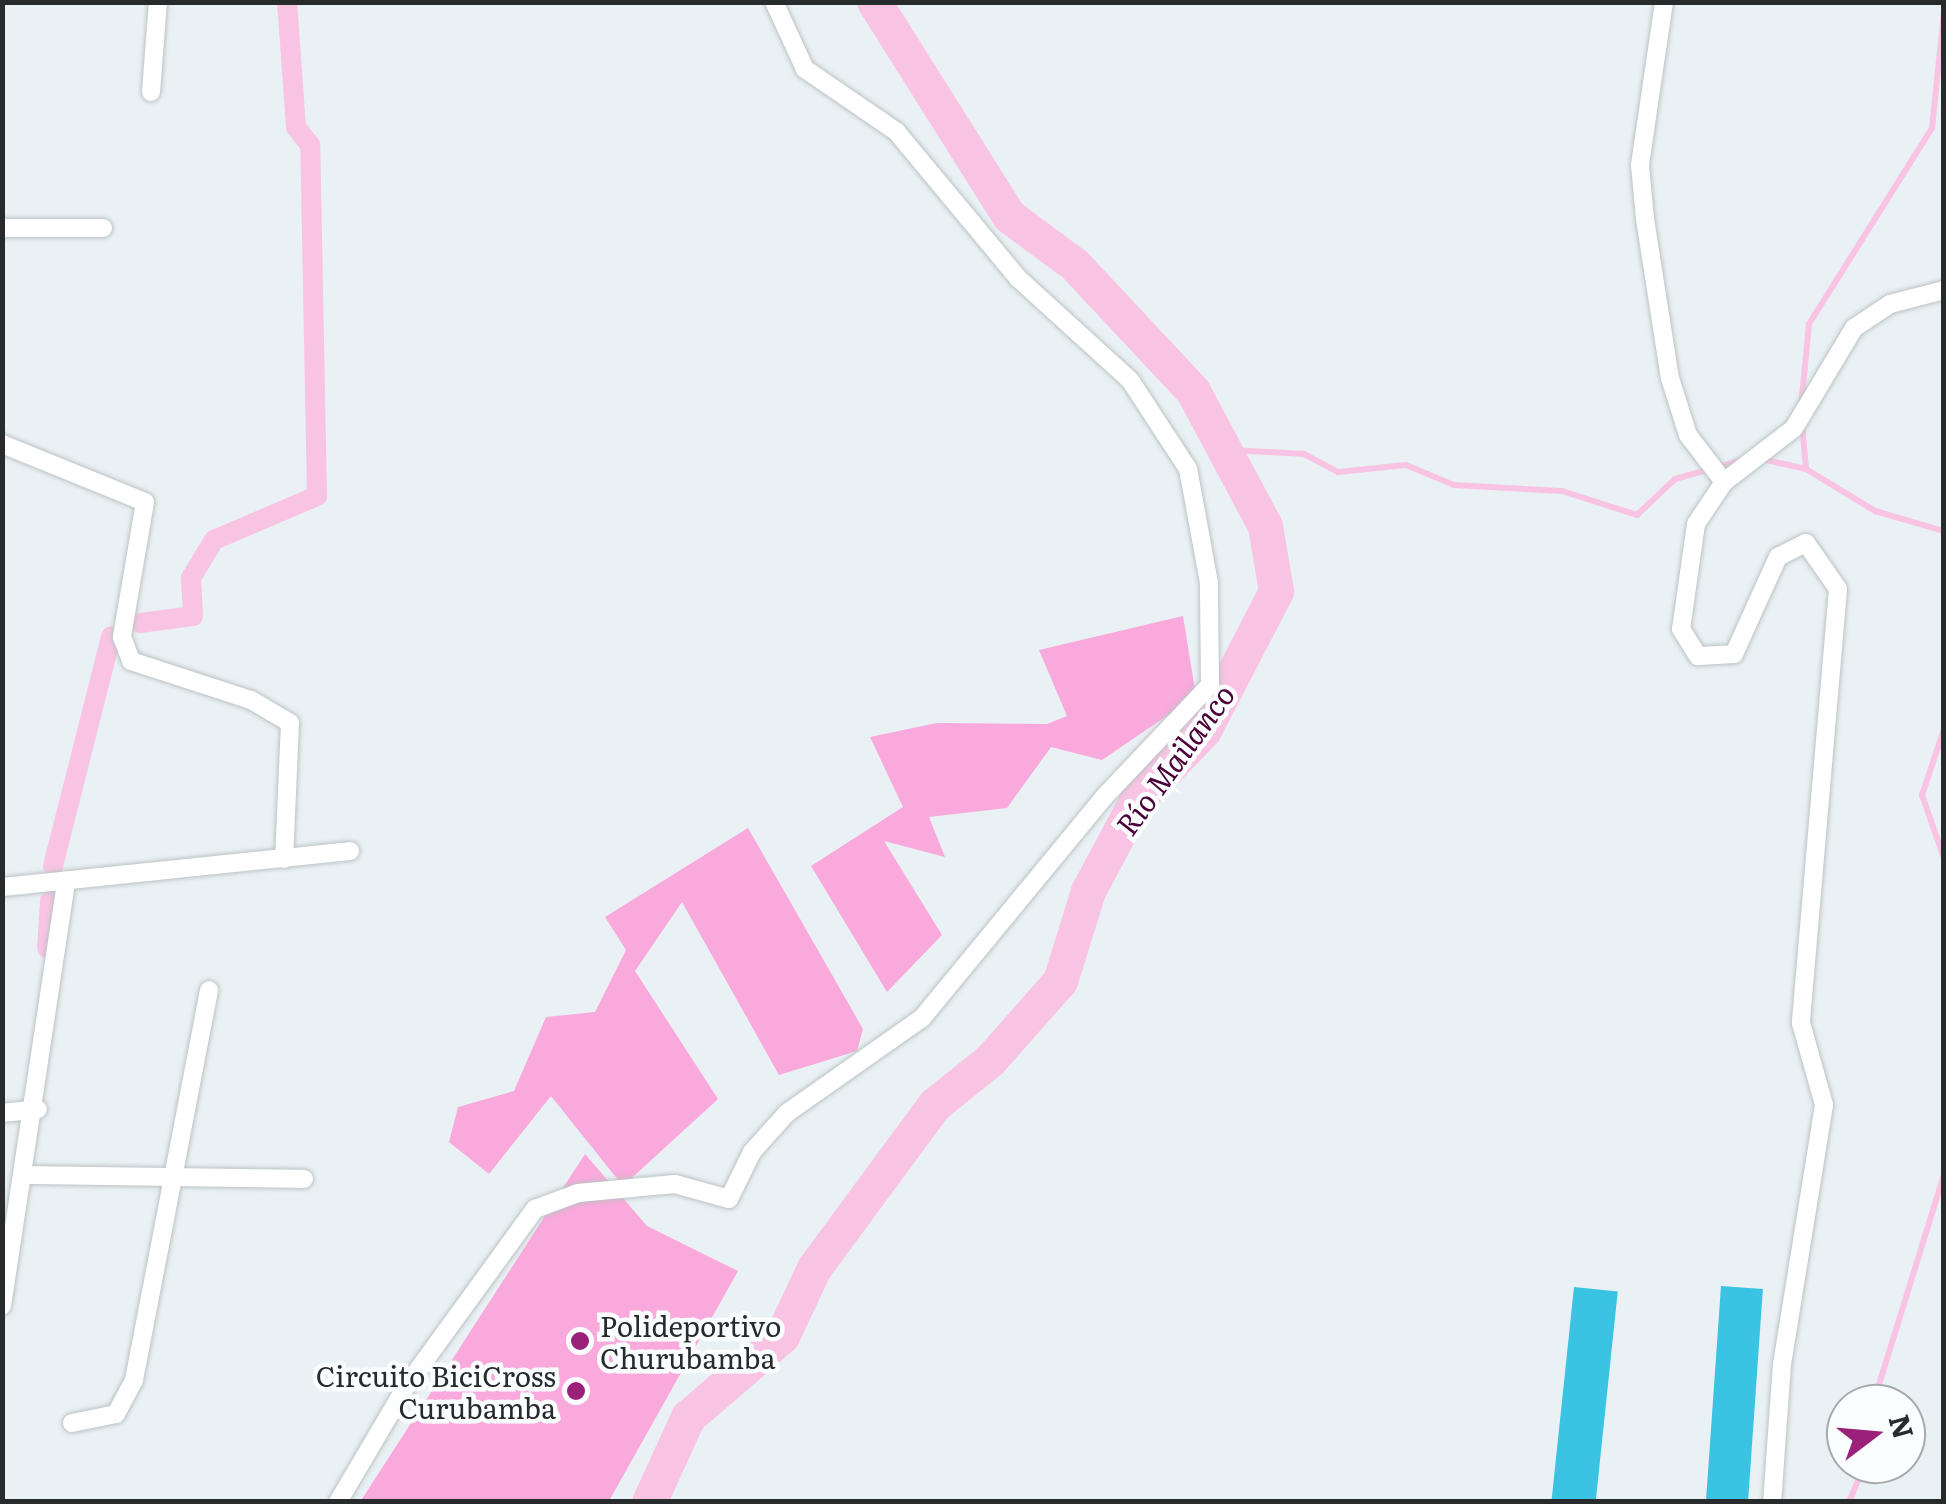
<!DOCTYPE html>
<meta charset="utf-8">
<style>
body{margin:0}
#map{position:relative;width:1946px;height:1504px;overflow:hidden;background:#eaf1f4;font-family:Literata,serif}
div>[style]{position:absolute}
.green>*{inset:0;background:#f9a9db}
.stream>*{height:6px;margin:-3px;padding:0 3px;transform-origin:3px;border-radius:3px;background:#f9c4e4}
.canal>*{height:20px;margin:-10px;padding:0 10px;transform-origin:10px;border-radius:10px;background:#f9c4e4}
.river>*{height:35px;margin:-17.5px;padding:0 17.5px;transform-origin:17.5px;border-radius:17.5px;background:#f9c4e4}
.building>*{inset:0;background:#3ac3e3;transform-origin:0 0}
.roads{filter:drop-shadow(0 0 2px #bcc3c5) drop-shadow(0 0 2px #bcc3c5)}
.minor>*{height:18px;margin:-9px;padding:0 9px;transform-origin:9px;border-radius:9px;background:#fff}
.dots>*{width:28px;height:28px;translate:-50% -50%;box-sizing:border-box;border:5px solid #fbfeff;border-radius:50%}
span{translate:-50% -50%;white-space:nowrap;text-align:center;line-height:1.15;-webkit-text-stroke:9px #fbfeff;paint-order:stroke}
.poi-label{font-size:28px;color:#282b2c}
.left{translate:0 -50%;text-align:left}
.right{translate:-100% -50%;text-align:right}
.water-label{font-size:30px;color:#4c0039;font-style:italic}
.frame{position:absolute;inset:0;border:5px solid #282b2c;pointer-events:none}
.north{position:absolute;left:1826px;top:1384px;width:100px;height:100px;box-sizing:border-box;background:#fbfeff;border:2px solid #a7aaab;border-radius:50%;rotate:74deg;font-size:28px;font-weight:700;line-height:40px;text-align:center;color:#282b2c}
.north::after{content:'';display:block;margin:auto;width:35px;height:45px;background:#9a2079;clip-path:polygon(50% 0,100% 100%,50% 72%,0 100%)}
</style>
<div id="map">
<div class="green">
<i style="clip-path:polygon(1183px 616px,1196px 696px,1102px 760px,1051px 747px,1007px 808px,929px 817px,945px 857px,884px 841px,942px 935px,887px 992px,811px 866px,903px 807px,870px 737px,937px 723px,1047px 724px,1067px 716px,1039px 650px)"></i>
<i style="clip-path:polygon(748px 828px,863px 1029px,857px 1051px,779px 1075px,682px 902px,635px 971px,718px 1099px,623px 1186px,551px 1096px,489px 1174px,449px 1142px,458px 1107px,514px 1091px,546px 1017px,595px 1012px,626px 950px,605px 917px)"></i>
<i style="clip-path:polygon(585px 1154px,647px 1226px,738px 1271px,609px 1501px,360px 1502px)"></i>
</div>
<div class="stream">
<i style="left:1801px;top:407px;width:83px;rotate:-84.5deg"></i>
<i style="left:1809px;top:324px;width:231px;rotate:-57.9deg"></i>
<i style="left:1932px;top:128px;width:118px;rotate:-84.1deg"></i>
<i style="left:1802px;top:424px;width:45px;rotate:84.9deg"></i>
<i style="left:1231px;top:450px;width:73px;rotate:3.1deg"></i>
<i style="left:1304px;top:454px;width:38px;rotate:28deg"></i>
<i style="left:1338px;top:472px;width:68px;rotate:-5.9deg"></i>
<i style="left:1406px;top:465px;width:52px;rotate:22.6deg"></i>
<i style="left:1454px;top:485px;width:108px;rotate:3.2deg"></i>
<i style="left:1562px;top:491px;width:79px;rotate:17.7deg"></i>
<i style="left:1637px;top:515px;width:52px;rotate:-43.5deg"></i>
<i style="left:1675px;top:479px;width:77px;rotate:-15.8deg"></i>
<i style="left:1762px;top:459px;width:45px;rotate:12.8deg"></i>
<i style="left:1806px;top:469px;width:81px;rotate:31.3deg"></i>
<i style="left:1875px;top:511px;width:72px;rotate:16.2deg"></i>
<i style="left:1944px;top:729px;width:70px;rotate:108.4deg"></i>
<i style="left:1922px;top:795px;width:67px;rotate:70.8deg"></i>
<i style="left:1873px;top:1404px;width:240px;rotate:-72.8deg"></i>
<i style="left:1849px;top:1502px;width:41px;rotate:-67.2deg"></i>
</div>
<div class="canal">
<i style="left:140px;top:623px;width:53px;rotate:-7.5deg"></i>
<i style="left:193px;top:616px;width:38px;rotate:-93deg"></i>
<i style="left:191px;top:578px;width:44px;rotate:-58.8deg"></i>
<i style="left:214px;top:540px;width:112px;rotate:-23.1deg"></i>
<i style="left:317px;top:496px;width:351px;rotate:-91.1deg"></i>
<i style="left:310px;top:145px;width:23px;rotate:-128deg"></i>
<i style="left:296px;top:127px;width:125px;rotate:-94.1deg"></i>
<i style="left:53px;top:866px;width:237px;rotate:-75.8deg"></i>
<i style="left:47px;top:948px;width:47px;rotate:-86.3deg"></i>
</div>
<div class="river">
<i style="left:649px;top:1502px;width:94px;rotate:-65.4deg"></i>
<i style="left:688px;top:1417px;width:124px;rotate:-40.8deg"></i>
<i style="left:782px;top:1336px;width:75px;rotate:-64.8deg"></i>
<i style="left:814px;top:1268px;width:202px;rotate:-53.6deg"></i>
<i style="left:934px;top:1105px;width:72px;rotate:-38.8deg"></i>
<i style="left:990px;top:1060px;width:106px;rotate:-48.5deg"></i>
<i style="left:1060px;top:981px;width:94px;rotate:-72.7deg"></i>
<i style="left:1088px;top:891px;width:102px;rotate:-61.9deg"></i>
<i style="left:1136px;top:801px;width:98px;rotate:-46.2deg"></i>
<i style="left:1204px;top:730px;width:157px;rotate:-62.6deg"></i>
<i style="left:1276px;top:591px;width:66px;rotate:-99.6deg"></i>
<i style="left:1265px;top:526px;width:153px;rotate:-118.1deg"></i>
<i style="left:1193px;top:391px;width:174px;rotate:-133.1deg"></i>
<i style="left:1074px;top:264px;width:81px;rotate:-143.6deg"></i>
<i style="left:1009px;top:216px;width:253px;rotate:-122.2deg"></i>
</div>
<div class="building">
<i style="left:1721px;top:1286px;width:42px;height:217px;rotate:4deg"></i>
<i style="left:1574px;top:1287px;width:44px;height:217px;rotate:6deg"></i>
</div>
<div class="roads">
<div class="minor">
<i style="left:1664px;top:2px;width:165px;rotate:98.4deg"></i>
<i style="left:1640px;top:165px;width:54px;rotate:84.7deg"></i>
<i style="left:1645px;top:219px;width:161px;rotate:81.1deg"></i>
<i style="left:1670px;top:378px;width:60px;rotate:72.5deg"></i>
<i style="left:1688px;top:435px;width:59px;rotate:52.5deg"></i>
<i style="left:1724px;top:482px;width:50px;rotate:123.7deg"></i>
<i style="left:1696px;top:524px;width:106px;rotate:98.1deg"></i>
<i style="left:1681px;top:629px;width:32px;rotate:58deg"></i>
<i style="left:1698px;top:656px;width:36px;rotate:-3deg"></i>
<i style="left:1734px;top:654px;width:107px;rotate:-65.6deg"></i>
<i style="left:1778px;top:557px;width:31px;rotate:-27deg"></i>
<i style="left:1806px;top:543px;width:56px;rotate:55.2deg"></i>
<i style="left:1838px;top:589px;width:436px;rotate:94.9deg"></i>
<i style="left:1801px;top:1023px;width:85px;rotate:74.3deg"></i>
<i style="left:1824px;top:1105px;width:262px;rotate:99.2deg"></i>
<i style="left:1782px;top:1364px;width:138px;rotate:94.1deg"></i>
<i style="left:151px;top:92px;width:90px;rotate:-85.6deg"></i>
<i style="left:2px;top:228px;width:101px"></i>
<i style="left:2px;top:444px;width:154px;rotate:22.1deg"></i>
<i style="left:145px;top:502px;width:137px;rotate:99.7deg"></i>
<i style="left:122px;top:637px;width:26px;rotate:69deg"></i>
<i style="left:131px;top:661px;width:126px;rotate:18deg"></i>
<i style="left:251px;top:700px;width:45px;rotate:30.5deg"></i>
<i style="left:290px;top:723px;width:136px;rotate:92.5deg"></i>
<i style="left:1724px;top:482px;width:88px;rotate:-37.6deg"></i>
<i style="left:1794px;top:428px;width:117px;rotate:-59deg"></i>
<i style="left:1854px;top:328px;width:43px;rotate:-33.7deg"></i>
<i style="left:1890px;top:304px;width:56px;rotate:-14.5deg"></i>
<i style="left:2px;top:887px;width:350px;rotate:-5.9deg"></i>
<i style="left:2px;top:1113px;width:36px;rotate:-6deg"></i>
<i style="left:28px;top:1175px;width:276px;rotate:0.8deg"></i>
<i style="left:2px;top:1306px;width:430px;rotate:-81.4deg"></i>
<i style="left:72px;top:1423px;width:45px;rotate:-11.6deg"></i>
<i style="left:116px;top:1414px;width:38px;rotate:-62deg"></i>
<i style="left:134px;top:1380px;width:397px;rotate:-79.1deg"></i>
<i style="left:338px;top:1502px;width:136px;rotate:-59.5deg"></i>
<i style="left:407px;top:1385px;width:218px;rotate:-54deg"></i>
<i style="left:535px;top:1209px;width:46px;rotate:-20.4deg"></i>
<i style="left:578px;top:1193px;width:97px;rotate:-5.3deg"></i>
<i style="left:675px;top:1184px;width:56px;rotate:15.5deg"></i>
<i style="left:729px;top:1199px;width:52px;rotate:-63.9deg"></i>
<i style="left:752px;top:1152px;width:52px;rotate:-48.1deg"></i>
<i style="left:787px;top:1113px;width:165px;rotate:-35.1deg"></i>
<i style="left:922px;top:1018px;width:289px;rotate:-50.5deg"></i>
<i style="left:1106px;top:795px;width:151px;rotate:-46.6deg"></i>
<i style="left:1210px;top:685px;width:102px;rotate:-90.6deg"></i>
<i style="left:1209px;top:583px;width:116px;rotate:-100.4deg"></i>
<i style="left:1188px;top:469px;width:106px;rotate:-123.1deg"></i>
<i style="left:1130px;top:380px;width:151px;rotate:-137.7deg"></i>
<i style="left:1018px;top:278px;width:190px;rotate:-129.7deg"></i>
<i style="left:897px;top:132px;width:112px;rotate:-145.6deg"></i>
<i style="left:805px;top:69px;width:74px;rotate:-114.8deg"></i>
</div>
</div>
<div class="dots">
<i style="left:580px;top:1341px;background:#9a2079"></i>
<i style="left:576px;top:1391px;background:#9a2079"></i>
</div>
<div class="poi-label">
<span class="left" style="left:600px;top:1341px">Polideportivo<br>Churubamba</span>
<span class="right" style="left:556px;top:1391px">Circuito BiciCross<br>Curubamba</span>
</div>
<div class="water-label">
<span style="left:1174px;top:759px;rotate:-54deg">Río Mailanco</span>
</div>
<div class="frame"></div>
<div class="north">N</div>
</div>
